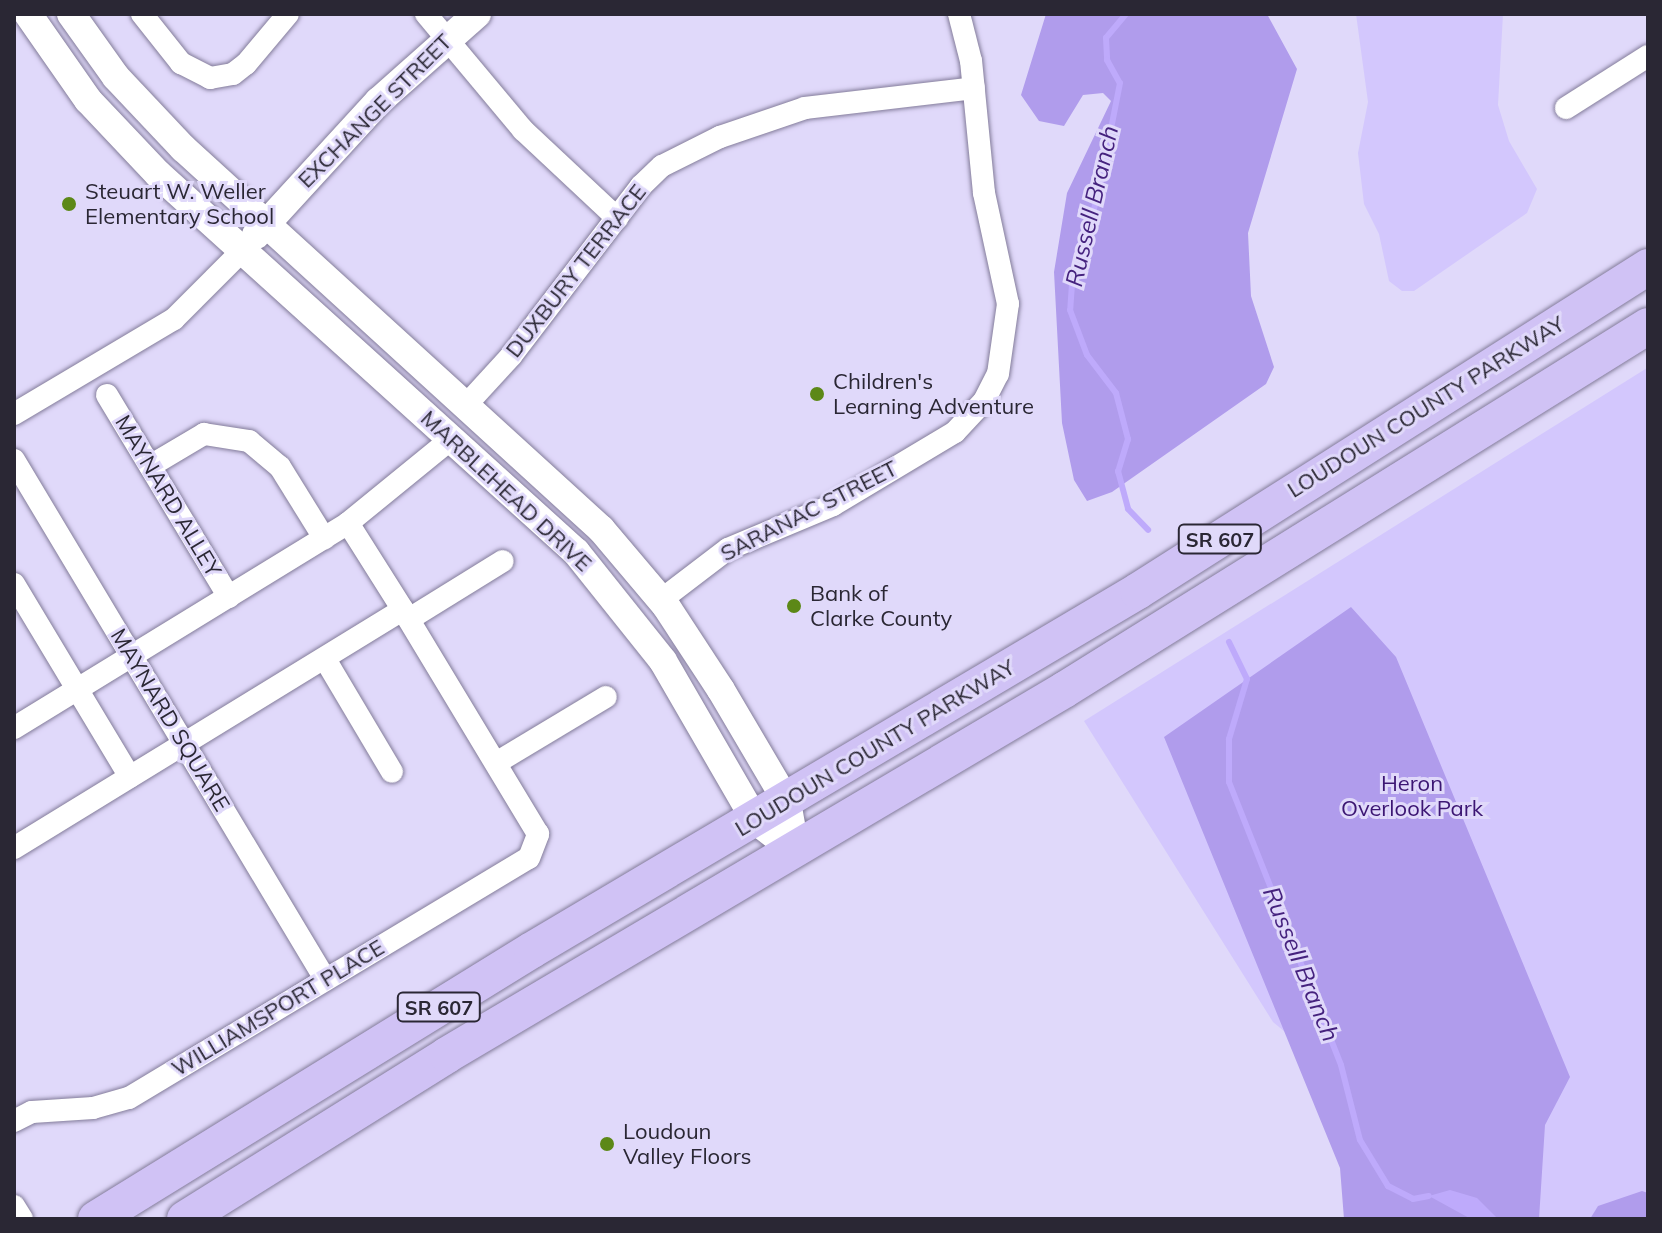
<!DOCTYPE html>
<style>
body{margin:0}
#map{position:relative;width:1662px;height:1233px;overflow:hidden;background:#e0d9fa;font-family:Mulish,sans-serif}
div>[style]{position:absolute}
.green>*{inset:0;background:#d3c7fd}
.forest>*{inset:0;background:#b09cec}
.water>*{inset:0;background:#beaafb}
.stream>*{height:6px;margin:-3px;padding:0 3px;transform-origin:3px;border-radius:3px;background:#beaafb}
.roads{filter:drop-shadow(0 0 2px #837c9a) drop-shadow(0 0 2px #837c9a)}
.minor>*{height:22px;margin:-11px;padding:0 11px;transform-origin:11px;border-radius:11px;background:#fff}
.tertiary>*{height:28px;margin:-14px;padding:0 14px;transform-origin:14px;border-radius:14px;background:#fff}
.primary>*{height:36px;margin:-18px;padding:0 18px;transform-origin:18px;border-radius:18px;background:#d0c2f5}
.dots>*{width:22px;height:22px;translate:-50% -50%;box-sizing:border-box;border:4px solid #e0d9fa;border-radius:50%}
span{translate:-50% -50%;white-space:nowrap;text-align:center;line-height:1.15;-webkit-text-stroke:6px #e0d9fa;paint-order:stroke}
.shield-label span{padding:2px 6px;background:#e0d9fa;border:2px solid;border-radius:6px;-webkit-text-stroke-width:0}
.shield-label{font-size:20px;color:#2a2734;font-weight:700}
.street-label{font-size:22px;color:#2a2734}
.poi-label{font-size:22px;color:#2a2734}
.left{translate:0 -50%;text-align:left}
.park-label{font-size:22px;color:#3c1673}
.water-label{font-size:24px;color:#45227e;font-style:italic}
.frame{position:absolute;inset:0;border:16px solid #2a2734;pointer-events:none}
</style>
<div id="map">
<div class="green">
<i style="clip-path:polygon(1356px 14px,1503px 14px,1498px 105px,1509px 141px,1537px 189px,1527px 213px,1414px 291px,1402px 291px,1389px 281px,1379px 234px,1364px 204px,1358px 153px,1368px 102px)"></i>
<i style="clip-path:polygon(1647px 368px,1648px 1219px,1483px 1219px,1494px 1204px,1273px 1022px,1084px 721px)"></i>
</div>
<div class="forest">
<i style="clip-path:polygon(1046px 14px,1267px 14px,1297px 69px,1248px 233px,1251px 296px,1274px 367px,1266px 384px,1112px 492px,1087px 501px,1074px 480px,1062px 423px,1054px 272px,1067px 193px,1111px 101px,1103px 93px,1083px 95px,1064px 126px,1039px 121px,1021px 95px)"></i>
<i style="clip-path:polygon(1351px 607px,1396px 657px,1570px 1077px,1545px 1125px,1539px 1219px,1344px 1219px,1340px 1168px,1164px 737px)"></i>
<i style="clip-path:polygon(1642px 1191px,1648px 1193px,1648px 1219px,1590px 1219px,1598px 1206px)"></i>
</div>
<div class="water">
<i style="clip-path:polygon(1450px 1190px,1477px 1198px,1498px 1219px,1471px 1219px,1429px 1196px)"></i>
</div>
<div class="stream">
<i style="left:1126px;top:14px;width:31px;rotate:130deg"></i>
<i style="left:1106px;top:38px;width:22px;rotate:87deg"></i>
<i style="left:1107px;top:60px;width:26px;rotate:61deg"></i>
<i style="left:1120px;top:83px;width:114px;rotate:101.1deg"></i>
<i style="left:1098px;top:195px;width:93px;rotate:106.3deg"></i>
<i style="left:1072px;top:284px;width:26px;rotate:94deg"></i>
<i style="left:1070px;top:310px;width:48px;rotate:69.3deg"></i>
<i style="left:1087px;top:355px;width:48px;rotate:52.7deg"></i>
<i style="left:1116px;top:393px;width:48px;rotate:75.4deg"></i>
<i style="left:1128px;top:439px;width:34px;rotate:107deg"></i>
<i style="left:1118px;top:471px;width:39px;rotate:75deg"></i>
<i style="left:1128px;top:509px;width:29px;rotate:46deg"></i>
<i style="left:1229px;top:642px;width:41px;rotate:64.1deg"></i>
<i style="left:1247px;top:679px;width:63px;rotate:106.7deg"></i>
<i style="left:1229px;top:739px;width:43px;rotate:90deg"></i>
<i style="left:1229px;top:782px;width:304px;rotate:68.4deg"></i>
<i style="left:1341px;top:1065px;width:77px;rotate:75.8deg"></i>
<i style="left:1360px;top:1140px;width:54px;rotate:58.7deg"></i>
<i style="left:1388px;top:1186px;width:28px;rotate:27deg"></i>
<i style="left:1413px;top:1199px;width:16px;rotate:-11deg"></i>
</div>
<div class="roads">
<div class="minor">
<i style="left:142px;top:14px;width:63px;rotate:51.5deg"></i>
<i style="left:181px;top:63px;width:33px;rotate:27deg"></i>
<i style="left:210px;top:78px;width:23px;rotate:-10deg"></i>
<i style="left:233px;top:74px;width:16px;rotate:-38deg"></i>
<i style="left:246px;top:64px;width:65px;rotate:-50deg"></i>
<i style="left:426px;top:14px;width:151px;rotate:50.1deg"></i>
<i style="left:523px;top:130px;width:129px;rotate:43.1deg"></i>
<i style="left:1566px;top:108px;width:97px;rotate:-32.4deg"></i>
<i style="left:107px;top:395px;width:236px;rotate:58.9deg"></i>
<i style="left:467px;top:404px;width:65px;rotate:-47.5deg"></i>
<i style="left:511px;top:356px;width:214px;rotate:-52.6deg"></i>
<i style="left:641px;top:186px;width:29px;rotate:-44deg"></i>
<i style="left:662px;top:166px;width:65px;rotate:-26.6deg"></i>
<i style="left:720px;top:137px;width:90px;rotate:-18.8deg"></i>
<i style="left:805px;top:108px;width:170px;rotate:-6.7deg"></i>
<i style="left:14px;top:414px;width:186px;rotate:-30.7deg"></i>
<i style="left:174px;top:319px;width:96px;rotate:-45deg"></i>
<i style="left:14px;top:460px;width:605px;rotate:59.07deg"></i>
<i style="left:150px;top:466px;width:63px;rotate:-30.7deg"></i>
<i style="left:204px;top:434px;width:46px;rotate:8.8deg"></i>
<i style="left:249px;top:441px;width:40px;rotate:40deg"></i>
<i style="left:280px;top:467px;width:84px;rotate:58.2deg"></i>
<i style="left:14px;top:584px;width:225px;rotate:59deg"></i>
<i style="left:661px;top:600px;width:84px;rotate:-37.3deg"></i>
<i style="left:728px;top:549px;width:114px;rotate:-22.7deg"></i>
<i style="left:833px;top:505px;width:142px;rotate:-30.9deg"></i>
<i style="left:955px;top:432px;width:42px;rotate:-46.9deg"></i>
<i style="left:984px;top:401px;width:30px;rotate:-63deg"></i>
<i style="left:998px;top:374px;width:71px;rotate:-81.9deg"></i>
<i style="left:1008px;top:304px;width:114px;rotate:-102.2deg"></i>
<i style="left:984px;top:193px;width:133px;rotate:-95.6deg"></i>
<i style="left:971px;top:61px;width:49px;rotate:-104.3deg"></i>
<i style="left:409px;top:619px;width:110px;rotate:-31.7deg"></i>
<i style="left:325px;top:659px;width:131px;rotate:59.3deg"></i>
<i style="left:14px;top:728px;width:392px;rotate:-31.5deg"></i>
<i style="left:348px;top:523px;width:133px;rotate:-39.2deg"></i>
<i style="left:496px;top:763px;width:128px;rotate:-31deg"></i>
<i style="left:14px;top:848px;width:456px;rotate:-31.5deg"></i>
<i style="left:403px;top:610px;width:103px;rotate:-122.3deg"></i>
<i style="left:14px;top:1121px;width:20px;rotate:-27deg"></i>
<i style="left:32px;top:1112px;width:61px;rotate:-3.8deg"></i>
<i style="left:93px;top:1108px;width:37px;rotate:-16deg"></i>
<i style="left:129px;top:1098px;width:466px;rotate:-31deg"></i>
<i style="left:529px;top:858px;width:26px;rotate:-69deg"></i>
<i style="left:538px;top:834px;width:262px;rotate:-121.1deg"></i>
<i style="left:14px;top:1206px;width:15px;rotate:58deg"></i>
</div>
<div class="tertiary">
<i style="left:28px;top:14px;width:105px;rotate:55.1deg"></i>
<i style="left:88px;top:100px;width:102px;rotate:46.6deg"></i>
<i style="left:158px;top:174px;width:564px;rotate:42.12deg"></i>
<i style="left:576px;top:552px;width:139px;rotate:51.4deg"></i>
<i style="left:663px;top:661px;width:184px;rotate:59.9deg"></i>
<i style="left:755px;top:820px;width:52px;rotate:38deg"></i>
<i style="left:71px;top:14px;width:77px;rotate:54.5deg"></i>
<i style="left:116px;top:77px;width:98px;rotate:46.7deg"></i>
<i style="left:183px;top:148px;width:566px;rotate:42.35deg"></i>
<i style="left:601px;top:529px;width:101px;rotate:49.8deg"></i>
<i style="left:666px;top:606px;width:100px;rotate:56.8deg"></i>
<i style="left:721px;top:690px;width:130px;rotate:59.5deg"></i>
<i style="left:787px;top:802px;width:51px;rotate:79.8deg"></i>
<i style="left:256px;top:235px;width:182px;rotate:-47.5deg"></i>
<i style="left:379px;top:101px;width:131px;rotate:-41.6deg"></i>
</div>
<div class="primary">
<i style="left:96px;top:1219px;width:512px;rotate:-31.67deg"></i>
<i style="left:532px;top:950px;width:704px;rotate:-30.64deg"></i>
<i style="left:1138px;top:591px;width:604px;rotate:-32.43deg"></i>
<i style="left:185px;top:1219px;width:309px;rotate:-32deg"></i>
<i style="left:447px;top:1055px;width:717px;rotate:-30.61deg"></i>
<i style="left:1064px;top:690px;width:688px;rotate:-31.93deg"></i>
</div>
</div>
<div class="dots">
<i style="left:69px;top:204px;background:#5c8817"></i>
<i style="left:817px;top:394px;background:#5c8817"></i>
<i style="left:794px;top:606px;background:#5c8817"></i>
<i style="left:607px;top:1144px;background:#5c8817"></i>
</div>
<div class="shield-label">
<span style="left:1220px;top:539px">SR 607</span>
<span style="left:439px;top:1007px">SR 607</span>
</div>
<div class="street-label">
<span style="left:375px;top:111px;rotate:-45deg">EXCHANGE STREET</span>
<span style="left:576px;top:271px;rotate:-52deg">DUXBURY TERRACE</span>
<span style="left:1426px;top:407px;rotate:-32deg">LOUDOUN COUNTY PARKWAY</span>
<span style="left:506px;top:491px;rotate:43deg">MARBLEHEAD DRIVE</span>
<span style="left:168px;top:496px;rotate:59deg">MAYNARD ALLEY</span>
<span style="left:809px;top:511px;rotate:-27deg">SARANAC STREET</span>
<span style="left:170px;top:720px;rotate:59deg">MAYNARD SQUARE</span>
<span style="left:875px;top:748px;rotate:-31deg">LOUDOUN COUNTY PARKWAY</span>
<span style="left:278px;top:1008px;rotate:-31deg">WILLIAMSPORT PLACE</span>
</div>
<div class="poi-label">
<span class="left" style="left:85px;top:204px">Steuart W. Weller<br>Elementary School</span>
<span class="left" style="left:833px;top:394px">Children's<br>Learning Adventure</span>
<span class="left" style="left:810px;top:606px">Bank of<br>Clarke County</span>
<span class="left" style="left:623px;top:1144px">Loudoun<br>Valley Floors</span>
</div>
<div class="park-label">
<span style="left:1412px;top:796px">Heron<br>Overlook Park</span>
</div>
<div class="water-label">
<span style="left:1092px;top:206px;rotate:-77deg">Russell Branch</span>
<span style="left:1301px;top:964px;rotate:68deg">Russell Branch</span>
</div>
<div class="frame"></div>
</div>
